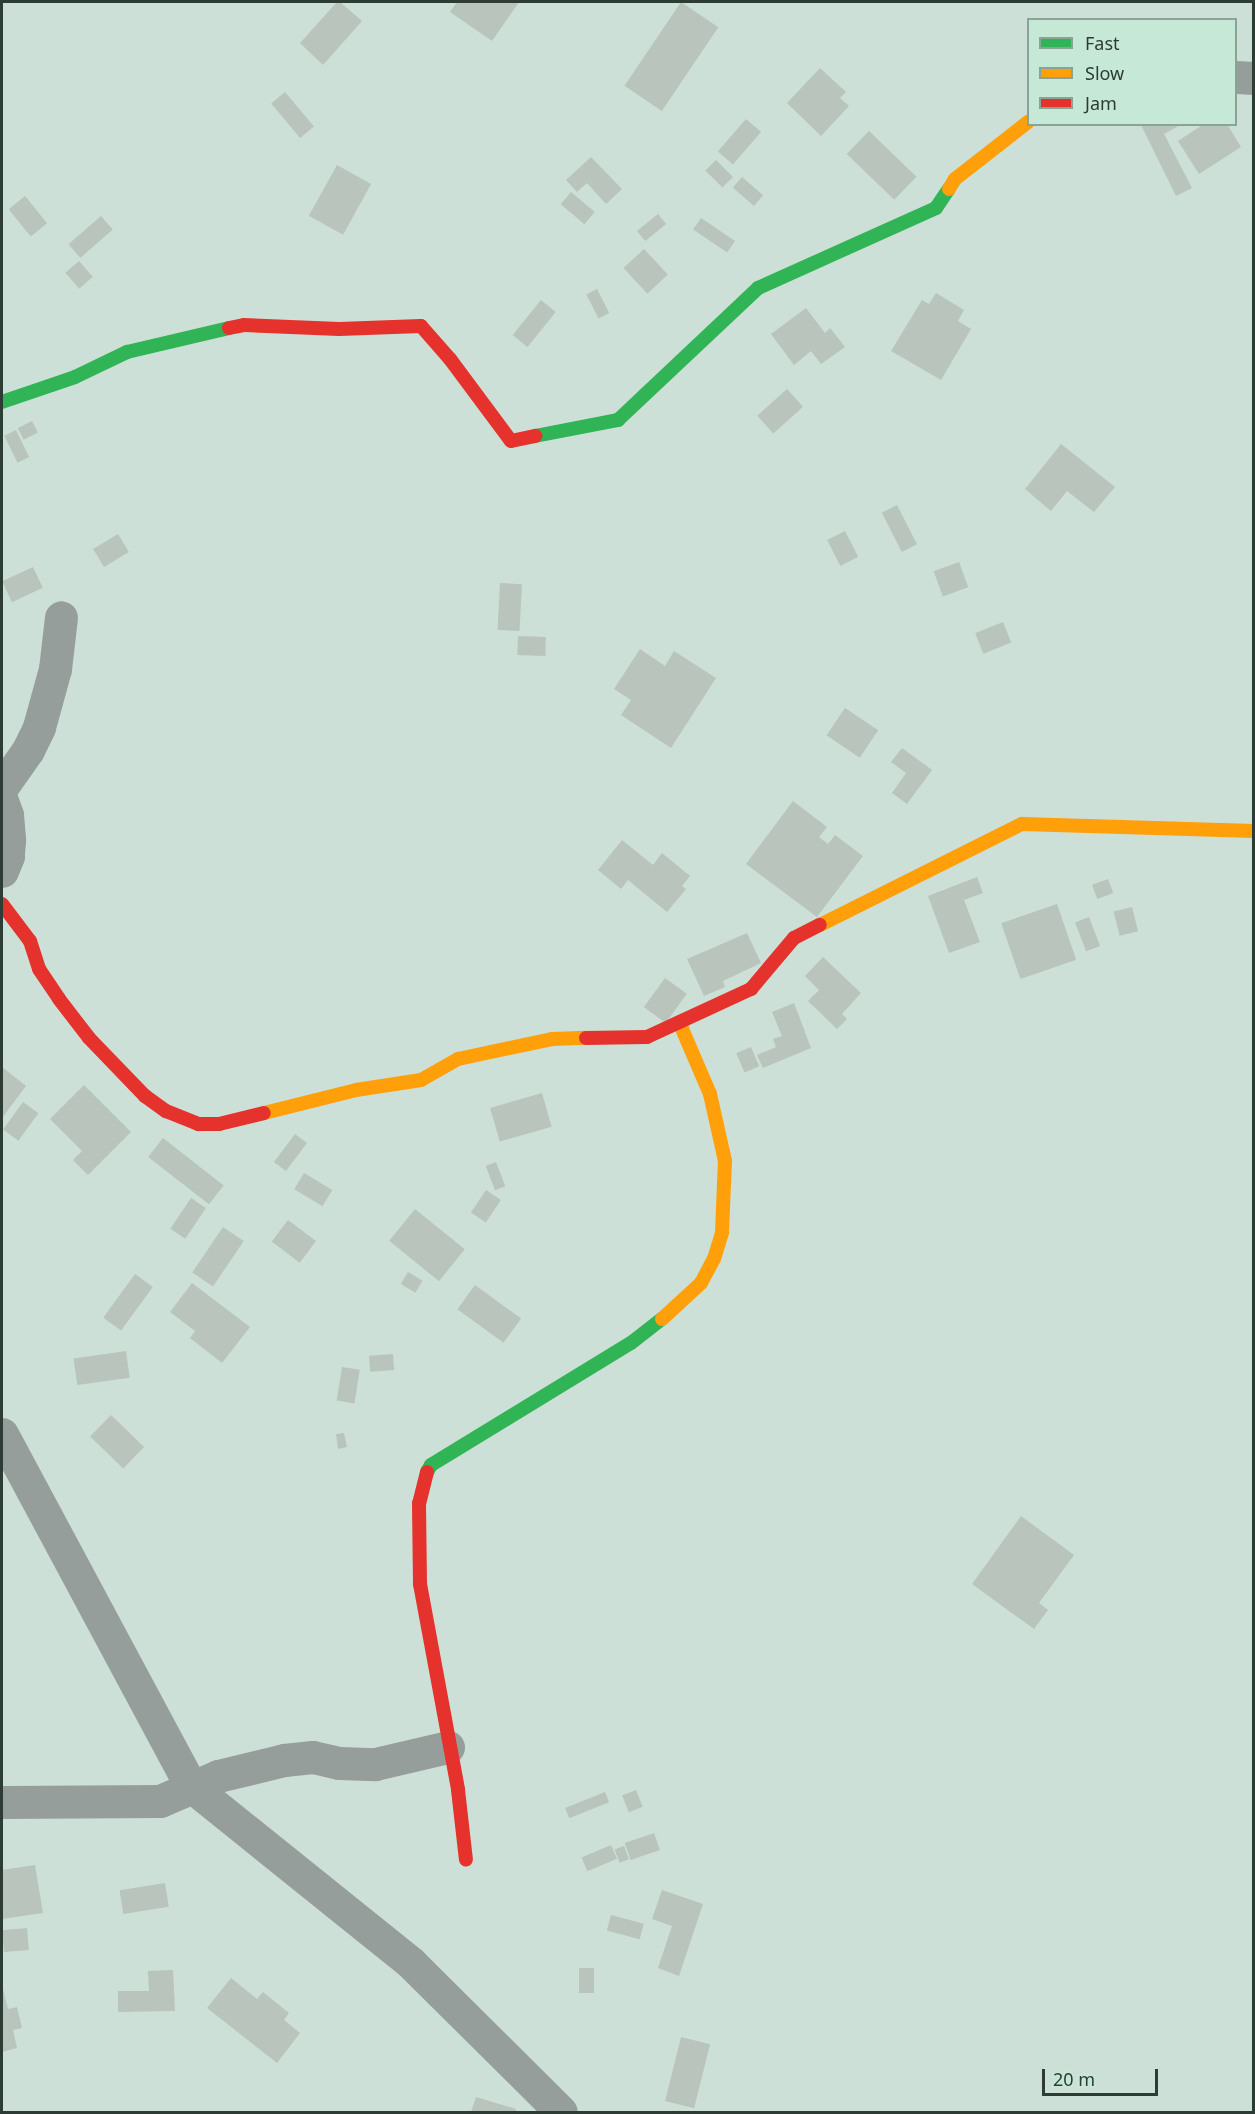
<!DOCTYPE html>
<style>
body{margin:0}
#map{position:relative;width:1255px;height:2114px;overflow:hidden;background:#cde0d7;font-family:"Noto Sans",sans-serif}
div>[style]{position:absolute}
.building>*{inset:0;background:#b8c4bc;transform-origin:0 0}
.street>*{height:33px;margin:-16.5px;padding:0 16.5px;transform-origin:16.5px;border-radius:16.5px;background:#969e9c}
.fast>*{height:14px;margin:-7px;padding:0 7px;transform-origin:7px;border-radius:7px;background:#30b455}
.slow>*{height:14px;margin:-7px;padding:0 7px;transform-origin:7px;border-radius:7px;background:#ff9f0a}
.jam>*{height:14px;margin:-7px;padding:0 7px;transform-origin:7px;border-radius:7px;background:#e5322d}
span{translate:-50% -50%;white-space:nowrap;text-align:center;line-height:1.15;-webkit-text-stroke:4.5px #c5e8d7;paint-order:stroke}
.frame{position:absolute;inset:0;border:3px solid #2e3c36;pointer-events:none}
.legend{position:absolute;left:1027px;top:18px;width:210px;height:108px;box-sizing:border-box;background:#c5e8d7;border:2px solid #89a397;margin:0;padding:8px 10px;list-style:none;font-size:18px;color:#2e3c36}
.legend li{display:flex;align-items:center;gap:12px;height:30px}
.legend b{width:30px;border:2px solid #89a397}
.scale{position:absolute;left:1042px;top:2069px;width:116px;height:27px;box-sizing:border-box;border:3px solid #2e3c36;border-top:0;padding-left:8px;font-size:18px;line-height:21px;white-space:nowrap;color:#2e3c36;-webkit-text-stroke:4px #c5e8d7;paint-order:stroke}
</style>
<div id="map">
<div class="building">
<i style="clip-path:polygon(337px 2px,340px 2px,362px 21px,323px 65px,300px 43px)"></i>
<i style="clip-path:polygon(457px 2px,519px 2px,492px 41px,450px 12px)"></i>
<i style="left:681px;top:2px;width:45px;height:101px;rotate:34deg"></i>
<i style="clip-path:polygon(820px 68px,846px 92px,840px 98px,849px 106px,821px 136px,787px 103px)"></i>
<i style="left:285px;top:92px;width:45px;height:18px;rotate:50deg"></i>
<i style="left:746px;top:119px;width:20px;height:43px;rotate:41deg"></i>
<i style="clip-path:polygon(1182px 124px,1164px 134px,1192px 188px,1176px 196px,1141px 125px)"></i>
<i style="clip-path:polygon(1204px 124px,1227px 124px,1241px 147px,1199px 174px,1178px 141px)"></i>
<i style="left:869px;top:131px;width:66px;height:32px;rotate:44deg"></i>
<i style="clip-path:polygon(591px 157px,622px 189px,606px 204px,587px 183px,577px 192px,566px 180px)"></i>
<i style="left:716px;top:160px;width:24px;height:15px;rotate:45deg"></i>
<i style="left:337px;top:165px;width:39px;height:58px;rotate:29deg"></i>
<i style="left:742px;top:177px;width:28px;height:14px;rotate:41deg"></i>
<i style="left:571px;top:192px;width:31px;height:16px;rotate:40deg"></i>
<i style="left:25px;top:196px;width:35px;height:21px;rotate:51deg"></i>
<i style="left:658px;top:214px;width:13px;height:27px;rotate:51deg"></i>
<i style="left:101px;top:216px;width:18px;height:43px;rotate:49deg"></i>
<i style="left:701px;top:218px;width:41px;height:14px;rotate:34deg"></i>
<i style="left:644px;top:249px;width:35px;height:28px;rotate:47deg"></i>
<i style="left:79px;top:261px;width:21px;height:18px;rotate:49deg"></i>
<i style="left:597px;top:289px;width:27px;height:12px;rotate:63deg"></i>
<i style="clip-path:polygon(936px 293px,964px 310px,958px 321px,971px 329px,941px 380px,891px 351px,922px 300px,929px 304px)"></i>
<i style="left:541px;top:300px;width:19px;height:45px;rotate:39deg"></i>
<i style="clip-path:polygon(806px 308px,825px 333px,830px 328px,845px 347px,821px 364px,811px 351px,794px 365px,771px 334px)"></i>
<i style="left:787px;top:389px;width:24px;height:40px;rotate:48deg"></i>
<i style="left:32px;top:421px;width:13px;height:16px;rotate:63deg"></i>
<i style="left:16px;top:430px;width:30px;height:13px;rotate:64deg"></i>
<i style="clip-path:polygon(1061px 444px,1115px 487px,1094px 512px,1067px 491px,1051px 511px,1025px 489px)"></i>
<i style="left:897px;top:505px;width:44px;height:17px;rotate:63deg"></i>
<i style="left:845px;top:531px;width:29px;height:20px;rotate:63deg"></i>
<i style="left:118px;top:534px;width:21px;height:29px;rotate:59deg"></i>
<i style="left:959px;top:562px;width:27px;height:27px;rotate:70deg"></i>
<i style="left:33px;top:567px;width:23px;height:34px;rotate:65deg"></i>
<i style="left:500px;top:583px;width:22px;height:47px;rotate:3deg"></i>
<i style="left:1003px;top:622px;width:22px;height:30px;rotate:68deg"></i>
<i style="left:518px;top:636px;width:28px;height:19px;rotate:2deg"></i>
<i style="clip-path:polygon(640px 649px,665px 666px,674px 651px,716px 678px,671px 748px,621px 715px,631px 700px,614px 689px)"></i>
<i style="left:845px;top:708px;width:40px;height:33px;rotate:34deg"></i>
<i style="clip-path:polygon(902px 748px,932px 770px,907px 804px,892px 793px,906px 773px,891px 762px)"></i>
<i style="clip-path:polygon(793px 801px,827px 827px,819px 837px,828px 844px,835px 835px,863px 856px,817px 917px,746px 864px)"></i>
<i style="clip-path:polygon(622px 840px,653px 865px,662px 853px,690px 876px,682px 886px,686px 889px,667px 912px,628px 880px,621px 889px,598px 870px)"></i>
<i style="clip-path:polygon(977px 877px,983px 893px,964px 900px,980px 942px,949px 953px,928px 896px)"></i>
<i style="left:1108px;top:879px;width:15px;height:17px;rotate:70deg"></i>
<i style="left:1057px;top:904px;width:59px;height:59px;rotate:71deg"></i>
<i style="left:1132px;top:907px;width:25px;height:19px;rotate:76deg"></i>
<i style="left:1089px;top:917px;width:31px;height:15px;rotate:69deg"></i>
<i style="clip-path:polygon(747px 933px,761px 963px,723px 981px,725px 987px,704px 996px,687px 959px)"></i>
<i style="clip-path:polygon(823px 957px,861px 993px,842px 1014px,847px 1019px,837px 1029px,808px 1001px,819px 990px,805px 976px)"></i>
<i style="left:665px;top:978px;width:27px;height:36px;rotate:36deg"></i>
<i style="clip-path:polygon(794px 1003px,811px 1048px,763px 1068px,757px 1055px,776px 1047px,773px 1039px,782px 1036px,772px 1012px)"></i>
<i style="left:751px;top:1047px;width:21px;height:16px;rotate:67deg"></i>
<i style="clip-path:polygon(2px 1067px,26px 1086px,2px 1118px)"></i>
<i style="clip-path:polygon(84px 1085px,131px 1132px,88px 1175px,73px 1160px,82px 1151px,50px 1119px)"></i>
<i style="left:542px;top:1093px;width:35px;height:54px;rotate:74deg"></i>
<i style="left:23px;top:1102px;width:19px;height:34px;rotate:36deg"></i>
<i style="left:295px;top:1134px;width:15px;height:35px;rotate:37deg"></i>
<i style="left:163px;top:1138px;width:77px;height:24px;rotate:38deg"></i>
<i style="left:496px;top:1162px;width:26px;height:11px;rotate:69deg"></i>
<i style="left:304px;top:1173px;width:33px;height:19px;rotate:31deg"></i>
<i style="left:486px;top:1190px;width:18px;height:27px;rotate:34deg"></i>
<i style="left:191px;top:1198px;width:18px;height:37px;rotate:34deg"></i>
<i style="left:415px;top:1209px;width:64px;height:41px;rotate:39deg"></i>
<i style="left:288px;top:1220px;width:35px;height:27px;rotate:37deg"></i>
<i style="left:223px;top:1227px;width:25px;height:55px;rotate:34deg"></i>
<i style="left:408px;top:1272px;width:17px;height:14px;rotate:31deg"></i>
<i style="left:135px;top:1274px;width:22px;height:54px;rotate:36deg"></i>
<i style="clip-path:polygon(192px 1283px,250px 1327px,222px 1363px,190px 1338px,195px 1331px,170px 1312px)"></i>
<i style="left:475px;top:1285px;width:57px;height:30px;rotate:36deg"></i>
<i style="left:126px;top:1351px;width:27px;height:53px;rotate:82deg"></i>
<i style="left:393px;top:1354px;width:16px;height:24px;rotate:86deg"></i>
<i style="left:342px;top:1367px;width:18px;height:34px;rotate:9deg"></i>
<i style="left:111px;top:1415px;width:46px;height:30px;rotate:44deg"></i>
<i style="clip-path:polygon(344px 1433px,347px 1447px,338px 1449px,336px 1434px)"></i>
<i style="clip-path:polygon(1021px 1516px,1074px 1555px,1039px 1603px,1048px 1610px,1034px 1629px,972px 1584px)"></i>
<i style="left:636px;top:1790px;width:18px;height:15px;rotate:68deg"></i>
<i style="left:605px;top:1792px;width:11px;height:43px;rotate:68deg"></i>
<i style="left:654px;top:1833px;width:18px;height:31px;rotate:71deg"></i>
<i style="left:611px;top:1845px;width:15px;height:32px;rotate:67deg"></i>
<i style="left:624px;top:1846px;width:14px;height:10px;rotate:69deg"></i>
<i style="clip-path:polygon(35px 1865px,43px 1913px,2px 1919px,2px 1870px)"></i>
<i style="left:165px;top:1883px;width:24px;height:46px;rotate:81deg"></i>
<i style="clip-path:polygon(662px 1890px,703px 1904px,679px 1976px,658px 1968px,672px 1926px,652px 1919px)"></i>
<i style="left:611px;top:1915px;width:34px;height:16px;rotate:15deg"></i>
<i style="left:27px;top:1928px;width:22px;height:25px;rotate:85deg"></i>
<i style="left:579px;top:1968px;width:15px;height:25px"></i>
<i style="clip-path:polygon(173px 1970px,175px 2011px,118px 2012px,118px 1991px,149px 1991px,148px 1971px)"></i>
<i style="clip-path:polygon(231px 1978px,257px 1999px,263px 1992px,289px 2013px,284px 2020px,300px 2033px,277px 2063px,207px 2008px)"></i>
<i style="clip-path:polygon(2px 1985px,8px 2009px,17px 2007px,22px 2028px,13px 2030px,17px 2048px,2px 2052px)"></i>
<i style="left:681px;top:2037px;width:30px;height:66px;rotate:14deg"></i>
<i style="clip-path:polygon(476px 2097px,516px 2109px,515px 2112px,471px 2112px)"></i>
</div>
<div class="street">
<i style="left:1236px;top:77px;width:18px;rotate:3deg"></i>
<i style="left:2px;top:787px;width:45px;rotate:-54.9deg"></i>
<i style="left:28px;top:750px;width:25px;rotate:-64deg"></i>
<i style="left:39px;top:727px;width:60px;rotate:-74.6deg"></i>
<i style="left:55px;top:669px;width:52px;rotate:-83.4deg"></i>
<i style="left:2px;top:801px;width:15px;rotate:70deg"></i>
<i style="left:7px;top:815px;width:25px;rotate:85deg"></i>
<i style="left:9px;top:840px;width:16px;rotate:94deg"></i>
<i style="left:8px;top:856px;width:16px;rotate:112deg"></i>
<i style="left:2px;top:1434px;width:400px;rotate:61.8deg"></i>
<i style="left:191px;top:1786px;width:282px;rotate:38.8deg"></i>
<i style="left:411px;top:1963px;width:211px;rotate:44.8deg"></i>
<i style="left:2px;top:1802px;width:158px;rotate:-0.4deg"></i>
<i style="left:160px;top:1801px;width:63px;rotate:-23.3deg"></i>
<i style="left:218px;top:1776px;width:68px;rotate:-13.6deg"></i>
<i style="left:284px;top:1760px;width:29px;rotate:-6deg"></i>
<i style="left:313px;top:1757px;width:27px;rotate:13deg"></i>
<i style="left:339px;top:1763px;width:36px;rotate:2deg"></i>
<i style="left:375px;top:1764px;width:75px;rotate:-13.1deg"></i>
</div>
<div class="fast">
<i style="left:2px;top:402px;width:77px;rotate:-18.9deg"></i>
<i style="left:75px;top:377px;width:58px;rotate:-25.7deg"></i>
<i style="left:127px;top:352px;width:105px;rotate:-13.2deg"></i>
<i style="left:535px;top:436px;width:85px;rotate:-10.9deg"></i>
<i style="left:618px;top:420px;width:192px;rotate:-43.3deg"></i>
<i style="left:758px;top:288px;width:195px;rotate:-24.2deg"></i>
<i style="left:936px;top:208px;width:23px;rotate:-56deg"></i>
<i style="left:427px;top:1472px;width:8px;rotate:-60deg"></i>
<i style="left:431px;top:1465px;width:234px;rotate:-31.4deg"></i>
<i style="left:631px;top:1343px;width:39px;rotate:-38deg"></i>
</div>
<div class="slow">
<i style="left:949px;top:189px;width:12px;rotate:-59deg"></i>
<i style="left:955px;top:179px;width:93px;rotate:-38deg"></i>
<i style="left:820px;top:925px;width:226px;rotate:-26.6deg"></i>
<i style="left:1022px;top:824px;width:232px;rotate:1.7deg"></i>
<i style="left:264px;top:1113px;width:95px;rotate:-14deg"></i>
<i style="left:356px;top:1090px;width:66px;rotate:-8.7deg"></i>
<i style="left:421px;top:1080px;width:43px;rotate:-29.6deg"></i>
<i style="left:458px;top:1059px;width:96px;rotate:-12deg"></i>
<i style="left:552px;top:1039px;width:34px;rotate:-2deg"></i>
<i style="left:662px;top:1319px;width:53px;rotate:-42.7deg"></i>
<i style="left:701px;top:1283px;width:27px;rotate:-62deg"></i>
<i style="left:714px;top:1259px;width:28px;rotate:-73deg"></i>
<i style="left:722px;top:1232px;width:71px;rotate:-87.6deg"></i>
<i style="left:725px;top:1161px;width:69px;rotate:-102.6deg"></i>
<i style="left:710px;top:1094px;width:76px;rotate:-113.2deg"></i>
</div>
<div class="jam">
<i style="left:229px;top:328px;width:15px;rotate:-11deg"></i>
<i style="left:244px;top:325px;width:95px;rotate:2.4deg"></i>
<i style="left:339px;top:329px;width:82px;rotate:-2.1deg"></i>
<i style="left:421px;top:326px;width:44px;rotate:48.7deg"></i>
<i style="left:450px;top:359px;width:102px;rotate:53.4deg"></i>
<i style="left:511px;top:441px;width:25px;rotate:-12deg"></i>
<i style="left:2px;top:904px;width:46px;rotate:52.9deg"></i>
<i style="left:30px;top:941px;width:29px;rotate:72deg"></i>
<i style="left:39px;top:969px;width:36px;rotate:56deg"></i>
<i style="left:59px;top:999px;width:49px;rotate:52.4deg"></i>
<i style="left:89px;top:1038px;width:81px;rotate:46deg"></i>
<i style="left:145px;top:1096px;width:26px;rotate:36deg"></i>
<i style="left:166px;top:1111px;width:35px;rotate:22deg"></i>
<i style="left:198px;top:1124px;width:21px"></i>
<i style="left:219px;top:1124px;width:46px;rotate:-13.7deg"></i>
<i style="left:586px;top:1038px;width:61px;rotate:-0.9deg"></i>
<i style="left:647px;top:1037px;width:115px;rotate:-24.8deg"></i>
<i style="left:751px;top:989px;width:67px;rotate:-49.9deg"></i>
<i style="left:794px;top:938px;width:29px;rotate:-27deg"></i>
<i style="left:427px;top:1472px;width:32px;rotate:104deg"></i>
<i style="left:419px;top:1503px;width:81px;rotate:89.3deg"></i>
<i style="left:420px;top:1584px;width:209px;rotate:79.5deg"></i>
<i style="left:458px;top:1790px;width:70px;rotate:83.5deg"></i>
</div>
<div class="frame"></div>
<ul class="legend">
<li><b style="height:8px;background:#30b455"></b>Fast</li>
<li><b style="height:8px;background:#ff9f0a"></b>Slow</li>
<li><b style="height:8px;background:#e5322d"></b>Jam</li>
</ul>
<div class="scale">20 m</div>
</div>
